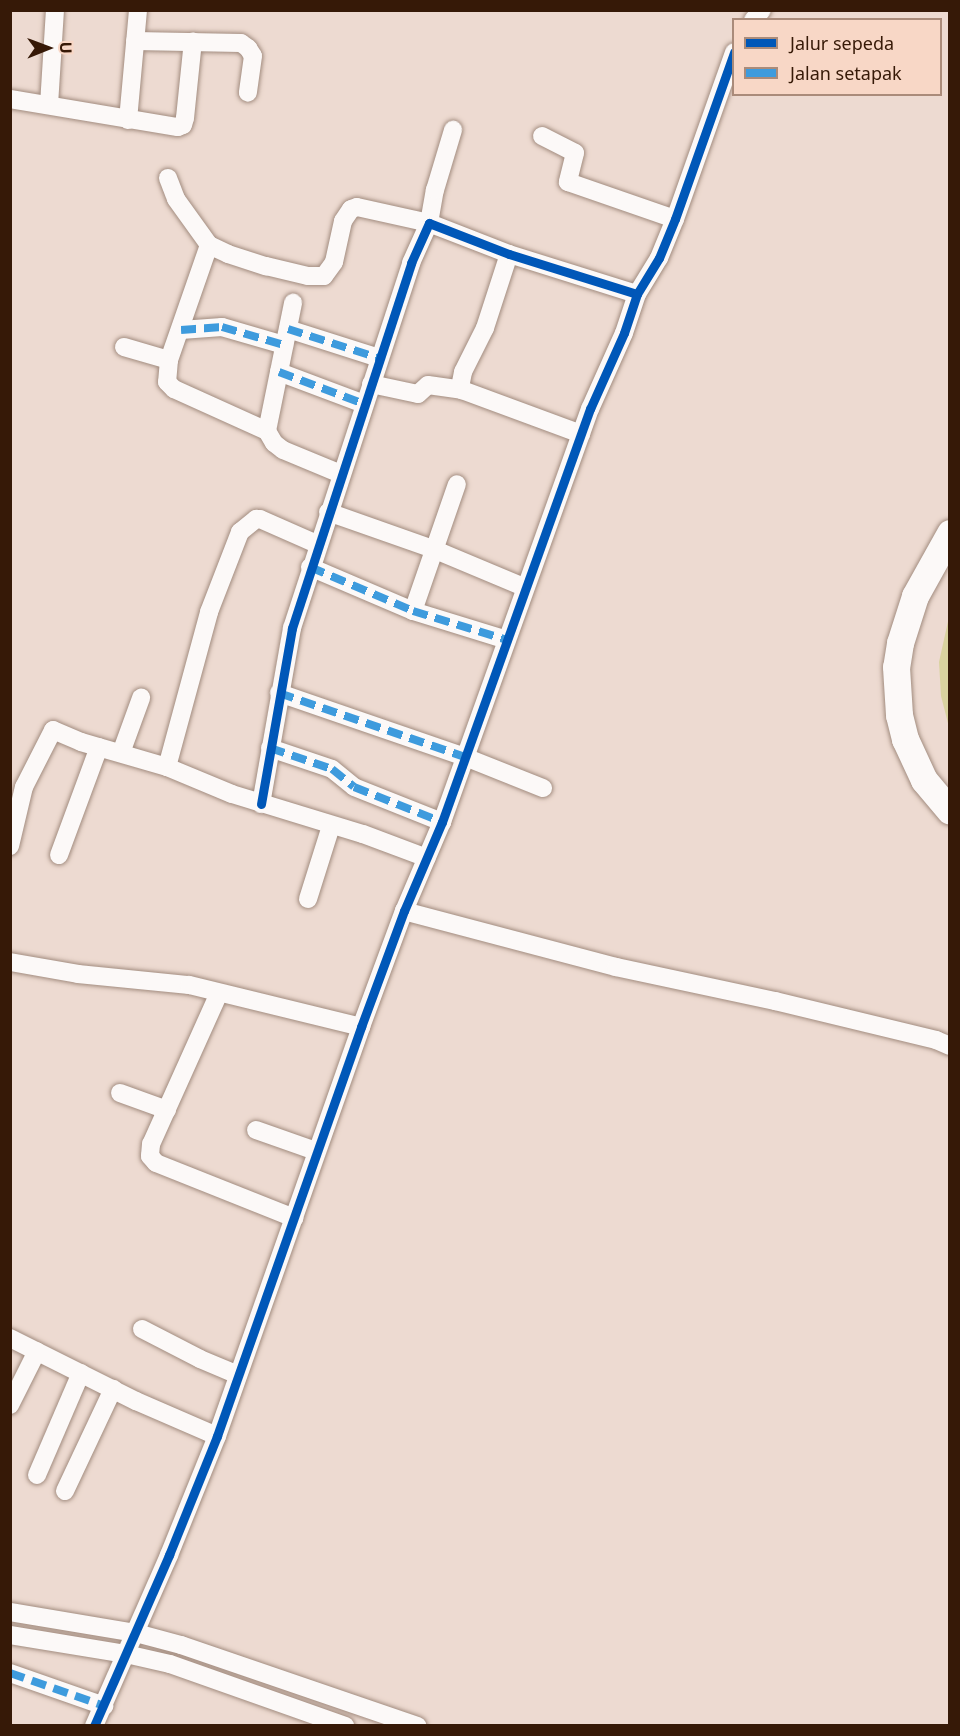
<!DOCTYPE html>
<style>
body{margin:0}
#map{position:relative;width:960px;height:1736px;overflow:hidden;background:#eddad1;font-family:"Noto Sans",sans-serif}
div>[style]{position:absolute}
.green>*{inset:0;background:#d9d29f}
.roads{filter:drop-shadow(0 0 2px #a28c7f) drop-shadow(0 0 2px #a28c7f)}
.minor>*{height:18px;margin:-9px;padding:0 9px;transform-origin:9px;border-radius:9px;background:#fcf9f8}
.highway>*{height:27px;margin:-13.5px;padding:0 13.5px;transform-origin:13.5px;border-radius:13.5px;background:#fcf9f8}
.quiet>*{height:8px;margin-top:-4px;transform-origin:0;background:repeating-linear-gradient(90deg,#3e9bdd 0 15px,transparent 0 23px)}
.cycleway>*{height:9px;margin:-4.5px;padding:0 4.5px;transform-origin:4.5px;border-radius:4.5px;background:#0057b8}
span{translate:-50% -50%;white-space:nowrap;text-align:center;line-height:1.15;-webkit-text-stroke:6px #f8d7c6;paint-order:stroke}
.frame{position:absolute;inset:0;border:12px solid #361907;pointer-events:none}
.legend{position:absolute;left:732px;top:18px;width:210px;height:78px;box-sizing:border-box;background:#f8d7c6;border:2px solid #aa8b7a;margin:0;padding:8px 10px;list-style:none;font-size:18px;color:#361907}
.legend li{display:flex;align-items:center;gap:12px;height:30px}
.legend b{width:30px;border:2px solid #aa8b7a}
.north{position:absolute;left:18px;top:18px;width:60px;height:60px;-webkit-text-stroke:4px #f8d7c6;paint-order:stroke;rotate:89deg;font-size:16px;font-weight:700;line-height:24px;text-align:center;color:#361907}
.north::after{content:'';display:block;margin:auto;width:21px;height:27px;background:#361907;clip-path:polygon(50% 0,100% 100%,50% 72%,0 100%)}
</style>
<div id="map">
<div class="green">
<i style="clip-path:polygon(949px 617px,949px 727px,941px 696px,939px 662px)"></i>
</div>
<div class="roads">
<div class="minor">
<i style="left:753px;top:20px;width:13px;rotate:-48deg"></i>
<i style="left:135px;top:41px;width:106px;rotate:1.1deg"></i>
<i style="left:241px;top:43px;width:9px;rotate:36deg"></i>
<i style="left:248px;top:48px;width:9px;rotate:58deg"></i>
<i style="left:253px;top:56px;width:37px;rotate:98deg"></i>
<i style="left:10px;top:99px;width:170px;rotate:9.5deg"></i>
<i style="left:178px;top:127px;width:5px;rotate:-22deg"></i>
<i style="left:183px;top:125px;width:7px;rotate:-74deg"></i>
<i style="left:185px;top:118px;width:77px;rotate:-84.1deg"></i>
<i style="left:49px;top:105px;width:95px;rotate:-86.4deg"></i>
<i style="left:128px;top:120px;width:110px;rotate:-84.8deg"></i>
<i style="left:542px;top:136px;width:37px;rotate:27deg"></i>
<i style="left:575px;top:153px;width:30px;rotate:104deg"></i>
<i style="left:568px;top:182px;width:113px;rotate:19.1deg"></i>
<i style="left:168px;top:178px;width:22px;rotate:69deg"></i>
<i style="left:176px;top:199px;width:57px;rotate:54.3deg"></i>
<i style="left:209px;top:245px;width:21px;rotate:25deg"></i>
<i style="left:228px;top:254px;width:40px;rotate:18deg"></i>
<i style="left:266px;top:266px;width:43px;rotate:13.4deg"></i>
<i style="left:308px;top:276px;width:16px"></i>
<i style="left:324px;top:276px;width:17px;rotate:-54deg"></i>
<i style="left:334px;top:262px;width:42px;rotate:-77.6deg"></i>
<i style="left:343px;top:221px;width:14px;rotate:-56deg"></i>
<i style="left:351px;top:209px;width:6px;rotate:-18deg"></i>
<i style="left:357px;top:207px;width:74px;rotate:12.5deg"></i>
<i style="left:429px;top:223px;width:34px;rotate:-80deg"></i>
<i style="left:435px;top:190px;width:63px;rotate:-73.3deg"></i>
<i style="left:209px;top:245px;width:122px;rotate:109.2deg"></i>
<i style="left:169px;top:360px;width:22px;rotate:95deg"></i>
<i style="left:167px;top:382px;width:10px;rotate:45deg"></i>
<i style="left:174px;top:389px;width:102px;rotate:24.3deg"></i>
<i style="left:267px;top:431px;width:14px;rotate:60deg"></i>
<i style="left:274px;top:443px;width:11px;rotate:38deg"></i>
<i style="left:283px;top:450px;width:63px;rotate:22.5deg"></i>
<i style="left:509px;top:254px;width:78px;rotate:108deg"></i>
<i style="left:485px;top:328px;width:49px;rotate:116.6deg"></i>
<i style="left:463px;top:372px;width:15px;rotate:101deg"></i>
<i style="left:460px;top:387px;width:4px;rotate:56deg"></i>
<i style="left:462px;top:390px;width:127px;rotate:20.3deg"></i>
<i style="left:288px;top:329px;width:96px;rotate:17.7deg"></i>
<i style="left:181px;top:330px;width:41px;rotate:-4.2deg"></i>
<i style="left:222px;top:327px;width:65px;rotate:16.2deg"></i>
<i style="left:124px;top:347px;width:47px;rotate:16.1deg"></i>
<i style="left:279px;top:372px;width:91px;rotate:20.6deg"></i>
<i style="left:371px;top:384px;width:48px;rotate:12deg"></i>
<i style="left:418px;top:394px;width:13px;rotate:-42deg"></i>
<i style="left:428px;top:385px;width:34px;rotate:8deg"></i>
<i style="left:267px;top:431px;width:131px;rotate:-78.5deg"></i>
<i style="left:328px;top:512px;width:111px;rotate:19.4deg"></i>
<i style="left:433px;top:549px;width:99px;rotate:22.7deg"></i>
<i style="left:310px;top:567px;width:112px;rotate:23.1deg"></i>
<i style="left:413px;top:611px;width:98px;rotate:17.1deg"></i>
<i style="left:413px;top:611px;width:134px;rotate:-70.9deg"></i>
<i style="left:279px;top:693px;width:197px;rotate:19deg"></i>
<i style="left:465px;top:757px;width:84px;rotate:21.7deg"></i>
<i style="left:270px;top:748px;width:65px;rotate:18.7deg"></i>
<i style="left:332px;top:769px;width:28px;rotate:39deg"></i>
<i style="left:354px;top:787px;width:95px;rotate:21.7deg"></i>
<i style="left:121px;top:753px;width:59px;rotate:-70deg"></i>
<i style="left:167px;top:767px;width:161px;rotate:-74.8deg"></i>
<i style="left:209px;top:612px;width:86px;rotate:-68.8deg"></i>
<i style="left:240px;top:532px;width:21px;rotate:-39deg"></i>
<i style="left:256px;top:519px;width:4px"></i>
<i style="left:260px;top:519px;width:62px;rotate:23.7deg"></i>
<i style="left:261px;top:804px;width:179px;rotate:-80deg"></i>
<i style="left:292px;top:628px;width:384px;rotate:-71.9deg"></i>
<i style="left:411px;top:263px;width:44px;rotate:-65.8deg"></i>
<i style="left:429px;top:223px;width:86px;rotate:21.2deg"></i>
<i style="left:509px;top:254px;width:134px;rotate:17.4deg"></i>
<i style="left:10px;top:846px;width:61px;rotate:-76.7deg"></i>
<i style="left:24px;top:787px;width:64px;rotate:-63deg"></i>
<i style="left:53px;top:730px;width:30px;rotate:23deg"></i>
<i style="left:81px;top:742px;width:90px;rotate:16.2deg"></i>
<i style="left:167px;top:767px;width:70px;rotate:22.6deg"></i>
<i style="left:232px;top:794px;width:137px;rotate:17deg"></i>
<i style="left:363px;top:834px;width:68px;rotate:20.6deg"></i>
<i style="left:59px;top:855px;width:115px;rotate:-69.7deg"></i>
<i style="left:308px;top:899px;width:77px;rotate:-72.5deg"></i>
<i style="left:404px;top:911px;width:219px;rotate:14.8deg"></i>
<i style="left:616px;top:967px;width:163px;rotate:12.1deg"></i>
<i style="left:775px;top:1001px;width:166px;rotate:13.6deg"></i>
<i style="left:936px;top:1040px;width:15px;rotate:23deg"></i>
<i style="left:10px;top:962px;width:69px;rotate:10deg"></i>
<i style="left:78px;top:974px;width:112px;rotate:5.7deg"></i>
<i style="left:189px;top:985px;width:177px;rotate:13.7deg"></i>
<i style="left:219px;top:993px;width:166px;rotate:114.2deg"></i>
<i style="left:151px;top:1144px;width:12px;rotate:95deg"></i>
<i style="left:150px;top:1156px;width:9px;rotate:49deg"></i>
<i style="left:156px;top:1163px;width:149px;rotate:21.7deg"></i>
<i style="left:120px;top:1093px;width:50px;rotate:19.9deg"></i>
<i style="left:256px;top:1130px;width:64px;rotate:19.3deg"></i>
<i style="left:142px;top:1329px;width:65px;rotate:27.3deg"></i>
<i style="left:200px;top:1359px;width:41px;rotate:22.8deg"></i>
<i style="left:10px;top:1338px;width:141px;rotate:26.6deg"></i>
<i style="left:136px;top:1401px;width:88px;rotate:23.4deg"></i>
<i style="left:10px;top:1405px;width:60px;rotate:-63.4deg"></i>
<i style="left:37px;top:1475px;width:111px;rotate:-66.7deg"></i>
<i style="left:65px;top:1491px;width:113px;rotate:-64.8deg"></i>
<i style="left:10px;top:1612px;width:128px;rotate:9.5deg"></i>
<i style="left:136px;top:1633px;width:47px;rotate:14.9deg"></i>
<i style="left:181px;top:1645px;width:250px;rotate:18.9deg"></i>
<i style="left:10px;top:1635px;width:118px;rotate:9.3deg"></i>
<i style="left:126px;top:1654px;width:45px;rotate:12.8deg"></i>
<i style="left:170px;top:1664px;width:186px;rotate:19.5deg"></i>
<i style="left:10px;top:1673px;width:100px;rotate:19.3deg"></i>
<i style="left:94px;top:1726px;width:187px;rotate:-66.3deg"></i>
<i style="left:169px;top:1555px;width:128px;rotate:-68deg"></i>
<i style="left:217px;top:1436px;width:434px;rotate:-70.6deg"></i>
<i style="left:361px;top:1027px;width:124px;rotate:-69.7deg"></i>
<i style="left:404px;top:911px;width:97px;rotate:-66.9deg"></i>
<i style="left:442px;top:822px;width:439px;rotate:-70.3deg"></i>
<i style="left:590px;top:409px;width:83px;rotate:-65.9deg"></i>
<i style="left:624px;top:333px;width:41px;rotate:-71.6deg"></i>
<i style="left:637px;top:294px;width:42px;rotate:-58.6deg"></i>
<i style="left:659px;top:258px;width:42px;rotate:-67.7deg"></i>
<i style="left:675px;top:219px;width:177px;rotate:-70.5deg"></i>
</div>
<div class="highway">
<i style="left:950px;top:533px;width:72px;rotate:119.1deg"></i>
<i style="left:915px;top:596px;width:49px;rotate:107.7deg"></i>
<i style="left:900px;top:643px;width:24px;rotate:99deg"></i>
<i style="left:896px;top:667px;width:48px;rotate:86.4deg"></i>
<i style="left:899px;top:715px;width:25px;rotate:76deg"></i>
<i style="left:905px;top:739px;width:45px;rotate:65.1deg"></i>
<i style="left:924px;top:780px;width:40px;rotate:50deg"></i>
</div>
</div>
<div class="quiet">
<i style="left:288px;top:329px;width:96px;rotate:17.7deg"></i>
<i style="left:181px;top:330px;width:41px;rotate:-4.2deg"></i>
<i style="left:222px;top:327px;width:65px;rotate:16.2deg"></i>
<i style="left:279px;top:372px;width:91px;rotate:20.6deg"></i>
<i style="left:310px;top:567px;width:112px;rotate:23.1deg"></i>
<i style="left:413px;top:611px;width:98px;rotate:17.1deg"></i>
<i style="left:279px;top:693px;width:197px;rotate:19deg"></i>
<i style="left:270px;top:748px;width:65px;rotate:18.7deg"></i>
<i style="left:332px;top:769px;width:28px;rotate:39deg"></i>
<i style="left:354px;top:787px;width:95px;rotate:21.7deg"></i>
<i style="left:10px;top:1673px;width:100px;rotate:19.3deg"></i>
</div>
<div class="cycleway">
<i style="left:261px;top:804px;width:179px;rotate:-80deg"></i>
<i style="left:292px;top:628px;width:384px;rotate:-71.9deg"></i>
<i style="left:411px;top:263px;width:44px;rotate:-65.8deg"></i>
<i style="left:429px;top:223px;width:86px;rotate:21.2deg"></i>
<i style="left:509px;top:254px;width:134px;rotate:17.4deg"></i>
<i style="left:94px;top:1726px;width:187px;rotate:-66.3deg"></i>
<i style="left:169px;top:1555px;width:128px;rotate:-68deg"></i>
<i style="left:217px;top:1436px;width:434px;rotate:-70.6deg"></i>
<i style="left:361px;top:1027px;width:124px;rotate:-69.7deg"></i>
<i style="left:404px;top:911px;width:97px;rotate:-66.9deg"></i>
<i style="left:442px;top:822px;width:439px;rotate:-70.3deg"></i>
<i style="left:590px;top:409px;width:83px;rotate:-65.9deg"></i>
<i style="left:624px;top:333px;width:41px;rotate:-71.6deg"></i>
<i style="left:637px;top:294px;width:42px;rotate:-58.6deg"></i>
<i style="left:659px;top:258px;width:42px;rotate:-67.7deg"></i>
<i style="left:675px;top:219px;width:177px;rotate:-70.5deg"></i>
</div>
<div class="frame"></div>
<ul class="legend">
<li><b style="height:8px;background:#0057b8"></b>Jalur sepeda</li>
<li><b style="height:8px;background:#3e9bdd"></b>Jalan setapak</li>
</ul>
<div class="north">U</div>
</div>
